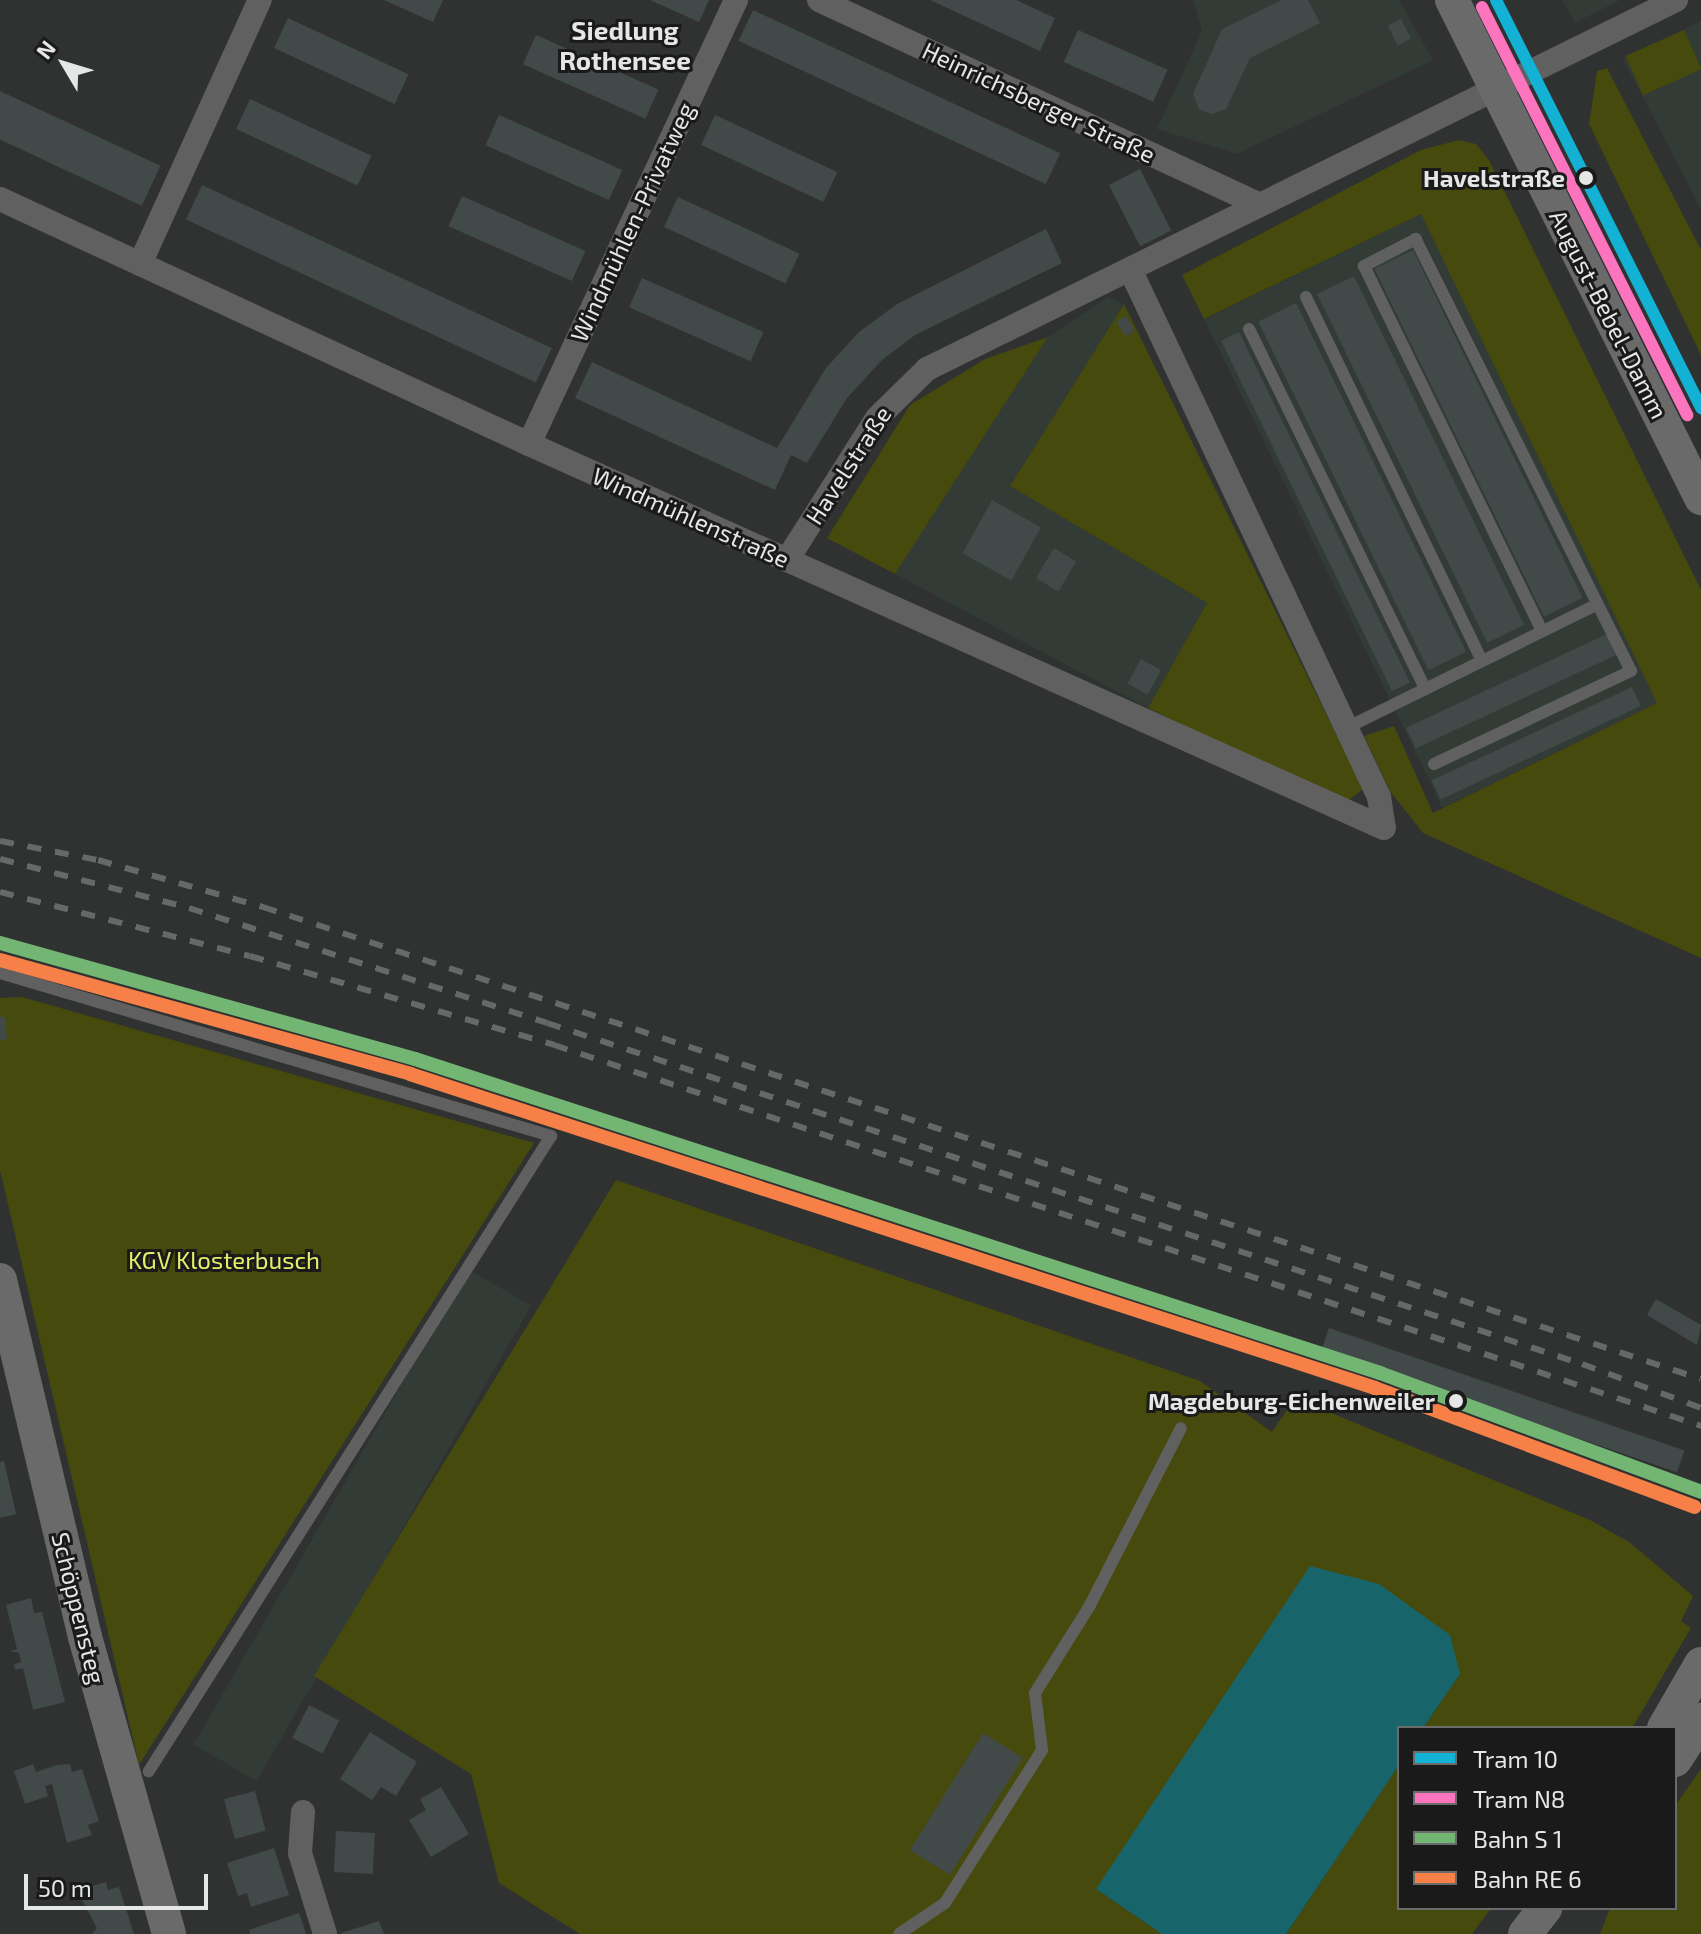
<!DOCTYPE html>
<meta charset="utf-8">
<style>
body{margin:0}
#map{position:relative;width:1701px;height:1934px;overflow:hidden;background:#303231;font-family:"Exo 2",sans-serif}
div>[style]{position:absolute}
.built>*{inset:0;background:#323b35;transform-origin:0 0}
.green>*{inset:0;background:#464a0c;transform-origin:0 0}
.water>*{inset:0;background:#17646b}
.building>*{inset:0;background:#414a48;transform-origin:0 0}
.lane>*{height:12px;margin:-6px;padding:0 6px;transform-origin:6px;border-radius:6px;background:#606060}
.street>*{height:24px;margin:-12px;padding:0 12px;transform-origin:12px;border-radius:12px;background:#606060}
.secondary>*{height:34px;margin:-17px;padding:0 17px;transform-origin:17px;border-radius:17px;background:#6a6a6a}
.rail>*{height:6px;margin-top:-3px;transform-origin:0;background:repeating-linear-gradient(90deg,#676968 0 14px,transparent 0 28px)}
.rail-1>*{height:14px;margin:-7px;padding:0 7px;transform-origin:7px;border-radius:7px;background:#73b573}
.rail-2>*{height:14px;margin:-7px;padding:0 7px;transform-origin:7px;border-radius:7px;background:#f78048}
.tram-1>*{height:12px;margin:-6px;padding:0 6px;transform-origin:6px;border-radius:6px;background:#13b2d5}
.tram-2>*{height:12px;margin:-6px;padding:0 6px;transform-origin:6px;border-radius:6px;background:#fc73be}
.dots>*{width:22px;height:22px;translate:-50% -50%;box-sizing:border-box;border:4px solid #191a19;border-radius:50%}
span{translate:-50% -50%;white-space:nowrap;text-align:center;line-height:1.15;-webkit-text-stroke:6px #191a19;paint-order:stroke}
.street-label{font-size:24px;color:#e4e7e5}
.stop-label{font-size:24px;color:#e4e7e5;font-weight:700}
.right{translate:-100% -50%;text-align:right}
.park-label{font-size:24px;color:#e4ee68}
.neighbourhood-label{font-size:26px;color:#e4e7e5;font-weight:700}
.legend{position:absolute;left:1397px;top:1726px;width:280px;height:184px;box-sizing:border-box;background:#191a19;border:2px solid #6a6c6b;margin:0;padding:10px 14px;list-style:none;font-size:24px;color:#e4e7e5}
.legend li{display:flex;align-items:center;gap:16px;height:40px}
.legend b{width:40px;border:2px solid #6a6c6b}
.north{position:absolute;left:24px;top:24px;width:80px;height:80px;-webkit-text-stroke:6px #191a19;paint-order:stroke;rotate:308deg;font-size:22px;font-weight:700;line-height:32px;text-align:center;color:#e4e7e5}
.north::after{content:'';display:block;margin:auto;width:28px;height:36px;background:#e4e7e5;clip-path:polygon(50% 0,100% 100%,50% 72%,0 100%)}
.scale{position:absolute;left:24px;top:1874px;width:184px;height:36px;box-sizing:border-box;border:4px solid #e4e7e5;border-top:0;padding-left:10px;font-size:24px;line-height:28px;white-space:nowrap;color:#e4e7e5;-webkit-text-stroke:6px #191a19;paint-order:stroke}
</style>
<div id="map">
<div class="built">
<i style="clip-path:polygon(1193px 0,1399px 0,1433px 60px,1237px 154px,1157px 129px,1202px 31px)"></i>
<i style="clip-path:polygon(1562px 0,1620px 0,1575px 23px)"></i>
<i style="clip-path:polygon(1701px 21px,1701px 209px,1623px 59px)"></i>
<i style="left:1421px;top:214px;width:543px;height:241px;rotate:64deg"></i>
<i style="clip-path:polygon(1108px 297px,1124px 304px,1010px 486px,1207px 603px,1148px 708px,895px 574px,1048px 337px)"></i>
<i style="left:468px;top:1269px;width:73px;height:549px;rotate:30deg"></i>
</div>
<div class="green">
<i style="left:1684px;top:30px;width:43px;height:64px;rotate:66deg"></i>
<i style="clip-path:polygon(1607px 68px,1701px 250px,1701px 355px,1589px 124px,1597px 71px)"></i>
<i style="clip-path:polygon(1459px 140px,1476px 144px,1489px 160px,1701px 590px,1701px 958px,1423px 833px,1390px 791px,1364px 736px,1394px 726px,1433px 813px,1657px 703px,1421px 214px,1204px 319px,1182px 275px,1421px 150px)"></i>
<i style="clip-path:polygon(1124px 304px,1363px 789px,1344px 804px,1148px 708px,1207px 603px,1010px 486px)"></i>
<i style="clip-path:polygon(1048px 337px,895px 574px,827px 538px,910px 405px,985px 359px)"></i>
<i style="clip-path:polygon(22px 997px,534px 1143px,139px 1765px,0 1170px,0 998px)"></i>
<i style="clip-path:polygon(616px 1180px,1200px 1381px,1272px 1432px,1295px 1398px,1590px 1520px,1629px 1542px,1693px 1596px,1681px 1621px,1691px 1628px,1632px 1728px,1423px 1728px,1460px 1674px,1096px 1889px,1162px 1934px,580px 1934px,499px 1883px,471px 1774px,314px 1676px)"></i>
<i style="clip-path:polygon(1399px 1765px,1399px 1908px,1491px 1908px,1472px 1934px,1286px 1934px)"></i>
<i style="clip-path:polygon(1701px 1769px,1701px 1934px,1600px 1934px,1610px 1908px,1675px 1908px,1675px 1806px)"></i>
</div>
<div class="water">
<i style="clip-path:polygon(1310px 1566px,1379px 1584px,1450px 1635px,1460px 1674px,1423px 1728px,1399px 1728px,1399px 1765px,1286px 1934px,1162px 1934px,1096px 1889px)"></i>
</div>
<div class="building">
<i style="clip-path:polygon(384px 0,443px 0,433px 22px)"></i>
<i style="clip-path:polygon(650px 0,709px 0,699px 22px)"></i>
<i style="clip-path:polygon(930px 0,1016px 0,1055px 18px,1040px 51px)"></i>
<i style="clip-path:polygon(1282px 0,1308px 0,1320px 23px,1250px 58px,1226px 109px,1211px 114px,1199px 109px,1193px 94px,1222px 29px)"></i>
<i style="left:753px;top:10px;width:339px;height:34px;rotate:25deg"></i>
<i style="left:288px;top:18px;width:133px;height:33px;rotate:25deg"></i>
<i style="left:1401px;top:19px;width:22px;height:15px;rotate:63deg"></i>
<i style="left:1078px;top:30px;width:98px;height:35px;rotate:24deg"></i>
<i style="left:536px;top:35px;width:134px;height:32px;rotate:24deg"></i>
<i style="left:0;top:91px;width:177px;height:44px;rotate:25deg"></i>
<i style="left:250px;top:99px;width:134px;height:33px;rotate:25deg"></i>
<i style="left:499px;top:115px;width:135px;height:33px;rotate:24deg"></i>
<i style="left:715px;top:115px;width:135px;height:33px;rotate:25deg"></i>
<i style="left:1140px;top:169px;width:69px;height:35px;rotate:63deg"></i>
<i style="left:202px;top:185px;width:386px;height:38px;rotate:25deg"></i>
<i style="left:462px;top:196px;width:135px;height:33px;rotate:24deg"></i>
<i style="left:678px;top:197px;width:134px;height:33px;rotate:25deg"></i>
<i style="clip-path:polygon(1046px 229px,1062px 263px,915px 335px,882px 360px,847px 398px,807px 463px,791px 455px,775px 490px,575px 398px,592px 362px,777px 448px,826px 368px,859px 332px,897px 304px)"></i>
<i style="left:1413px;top:250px;width:387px;height:43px;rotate:64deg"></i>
<i style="left:1354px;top:276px;width:388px;height:41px;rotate:64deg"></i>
<i style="left:642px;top:278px;width:133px;height:32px;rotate:24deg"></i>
<i style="left:1296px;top:303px;width:388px;height:42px;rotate:64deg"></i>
<i style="left:1126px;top:316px;width:17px;height:11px;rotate:59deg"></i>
<i style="left:1239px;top:332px;width:390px;height:20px;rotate:64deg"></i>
<i style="left:992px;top:500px;width:56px;height:61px;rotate:29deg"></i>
<i style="left:1054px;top:548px;width:26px;height:35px;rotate:31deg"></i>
<i style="left:1609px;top:633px;width:23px;height:224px;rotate:65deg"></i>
<i style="left:1141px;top:659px;width:23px;height:28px;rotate:29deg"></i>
<i style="left:1632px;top:687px;width:21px;height:221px;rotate:65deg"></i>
<i style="clip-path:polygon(0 1017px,5px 1017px,7px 1039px,0 1040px)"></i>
<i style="clip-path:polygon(1656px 1299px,1701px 1325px,1697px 1345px,1647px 1315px)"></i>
<i style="left:1329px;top:1328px;width:376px;height:23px;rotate:19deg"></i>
<i style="clip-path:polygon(4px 1461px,16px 1514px,0 1518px,0 1462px)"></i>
<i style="clip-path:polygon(31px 1598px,34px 1613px,42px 1612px,65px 1702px,33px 1710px,23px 1668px,15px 1670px,14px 1664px,21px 1662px,19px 1653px,10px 1651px,17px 1649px,6px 1605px)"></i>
<i style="left:309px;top:1705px;width:34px;height:37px;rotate:27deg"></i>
<i style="clip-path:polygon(370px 1732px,417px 1762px,396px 1796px,381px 1787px,372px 1800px,340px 1779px)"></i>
<i style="left:983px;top:1733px;width:47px;height:138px;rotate:32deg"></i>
<i style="clip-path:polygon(33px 1764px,36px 1772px,57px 1765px,70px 1764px,72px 1772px,82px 1769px,99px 1821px,88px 1825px,92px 1835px,67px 1843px,52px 1784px,45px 1786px,48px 1796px,25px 1804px,14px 1771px)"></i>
<i style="clip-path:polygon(441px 1787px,469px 1834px,431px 1857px,409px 1820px,426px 1810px,420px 1799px)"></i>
<i style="left:255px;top:1791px;width:41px;height:32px;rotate:75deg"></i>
<i style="left:336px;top:1831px;width:39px;height:41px;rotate:3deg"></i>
<i style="clip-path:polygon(274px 1848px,289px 1895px,251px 1907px,247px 1893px,238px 1896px,227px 1863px)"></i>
<i style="clip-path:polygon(106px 1882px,108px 1890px,119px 1887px,134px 1934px,92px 1934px,97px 1928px,82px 1900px,87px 1898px,85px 1888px)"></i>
<i style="clip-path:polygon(299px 1913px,306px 1934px,250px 1934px,249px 1930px)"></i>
<i style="clip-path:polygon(379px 1921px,384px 1934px,341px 1934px,341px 1933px)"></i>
</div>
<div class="lane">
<i style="left:1306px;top:297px;width:404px;rotate:64.2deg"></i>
<i style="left:1249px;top:329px;width:401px;rotate:63.9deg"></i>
<i style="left:1344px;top:729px;width:281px;rotate:-26.2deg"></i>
<i style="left:1434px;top:764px;width:218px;rotate:-25.3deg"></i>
<i style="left:1631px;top:671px;width:483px;rotate:-116.5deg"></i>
<i style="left:1416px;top:239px;width:59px;rotate:152.6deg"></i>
<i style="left:1364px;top:266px;width:406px;rotate:64deg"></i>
<i style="left:0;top:973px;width:575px;rotate:16.48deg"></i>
<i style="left:551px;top:1136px;width:752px;rotate:122.34deg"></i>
<i style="left:899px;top:1934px;width:55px;rotate:-34deg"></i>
<i style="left:945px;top:1903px;width:181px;rotate:-57.6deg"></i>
<i style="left:1042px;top:1750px;width:57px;rotate:-97deg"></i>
<i style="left:1035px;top:1693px;width:102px;rotate:-57.9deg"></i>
<i style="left:1089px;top:1607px;width:201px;rotate:-62.8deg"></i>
</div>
<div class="street">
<i style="left:819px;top:0;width:484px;rotate:24.9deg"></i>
<i style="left:0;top:199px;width:583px;rotate:24.85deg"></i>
<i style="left:529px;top:444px;width:937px;rotate:24.19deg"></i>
<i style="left:140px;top:264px;width:290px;rotate:-65.6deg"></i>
<i style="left:1130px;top:269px;width:584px;rotate:64.75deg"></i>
<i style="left:1379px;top:797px;width:31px;rotate:81deg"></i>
<i style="left:529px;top:444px;width:490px;rotate:-65deg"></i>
<i style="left:787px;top:560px;width:168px;rotate:-57.6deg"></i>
<i style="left:877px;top:418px;width:70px;rotate:-44.4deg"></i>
<i style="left:927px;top:369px;width:835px;rotate:-26.23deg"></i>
<i style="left:303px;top:1812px;width:41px;rotate:94.2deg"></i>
<i style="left:300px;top:1853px;width:85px;rotate:72.8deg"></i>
</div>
<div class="secondary">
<i style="left:1452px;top:0;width:557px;rotate:63.43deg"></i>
<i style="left:0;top:1280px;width:367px;rotate:76.6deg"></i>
<i style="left:85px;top:1637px;width:309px;rotate:74.2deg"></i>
<i style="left:1664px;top:1728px;width:74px;rotate:-60deg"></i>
<i style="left:1675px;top:1760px;width:48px;rotate:-57deg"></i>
<i style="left:1525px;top:1934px;width:33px;rotate:-52deg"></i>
</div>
<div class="rail">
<i style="left:0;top:841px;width:100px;rotate:11deg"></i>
<i style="left:98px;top:860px;width:172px;rotate:15.9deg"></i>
<i style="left:263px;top:907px;width:1513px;rotate:18.17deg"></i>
<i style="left:0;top:859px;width:195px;rotate:14.5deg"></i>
<i style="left:189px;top:908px;width:376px;rotate:17.8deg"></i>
<i style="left:547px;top:1023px;width:1090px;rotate:18.24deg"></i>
<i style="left:1582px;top:1364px;width:127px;rotate:20.3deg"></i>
<i style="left:0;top:892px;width:258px;rotate:14.4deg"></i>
<i style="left:250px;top:956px;width:317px;rotate:16.3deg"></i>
<i style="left:554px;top:1045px;width:1209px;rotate:18.37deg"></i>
</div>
<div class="rail-1">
<i style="left:0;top:943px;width:431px;rotate:15.6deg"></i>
<i style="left:415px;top:1059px;width:1015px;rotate:18.02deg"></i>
<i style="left:1380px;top:1373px;width:342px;rotate:20.3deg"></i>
</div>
<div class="rail-2">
<i style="left:0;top:960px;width:426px;rotate:15.5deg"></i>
<i style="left:410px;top:1074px;width:1015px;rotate:18.02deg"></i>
<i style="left:1375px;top:1388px;width:341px;rotate:20.4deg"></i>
</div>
<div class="tram-1">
<i style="left:1496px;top:0;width:457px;rotate:63.3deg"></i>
</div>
<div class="tram-2">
<i style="left:1482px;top:7px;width:457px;rotate:63.3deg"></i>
</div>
<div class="dots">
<i style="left:1586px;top:178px;background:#e4e7e5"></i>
<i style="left:1456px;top:1401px;background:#e4e7e5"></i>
</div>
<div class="street-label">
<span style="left:1039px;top:102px;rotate:25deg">Heinrichsberger Straße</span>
<span style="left:632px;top:222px;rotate:-65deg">Windmühlen-Privatweg</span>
<span style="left:1609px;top:314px;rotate:63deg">August-Bebel-Damm</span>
<span style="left:848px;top:465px;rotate:-57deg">Havelstraße</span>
<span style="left:691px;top:517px;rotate:24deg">Windmühlenstraße</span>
<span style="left:79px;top:1608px;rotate:76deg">Schöppensteg</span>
</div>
<div class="stop-label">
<span class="right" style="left:1565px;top:178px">Havelstraße</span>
<span class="right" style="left:1435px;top:1401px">Magdeburg-Eichenweiler</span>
</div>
<div class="park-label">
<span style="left:224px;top:1260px">KGV Klosterbusch</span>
</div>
<div class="neighbourhood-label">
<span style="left:625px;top:45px">Siedlung<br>Rothensee</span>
</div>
<ul class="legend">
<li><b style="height:10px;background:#13b2d5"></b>Tram 10</li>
<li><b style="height:10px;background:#fc73be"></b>Tram N8</li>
<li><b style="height:10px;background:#73b573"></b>Bahn S 1</li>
<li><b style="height:10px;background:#f78048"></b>Bahn RE 6</li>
</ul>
<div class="north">N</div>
<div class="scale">50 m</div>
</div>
